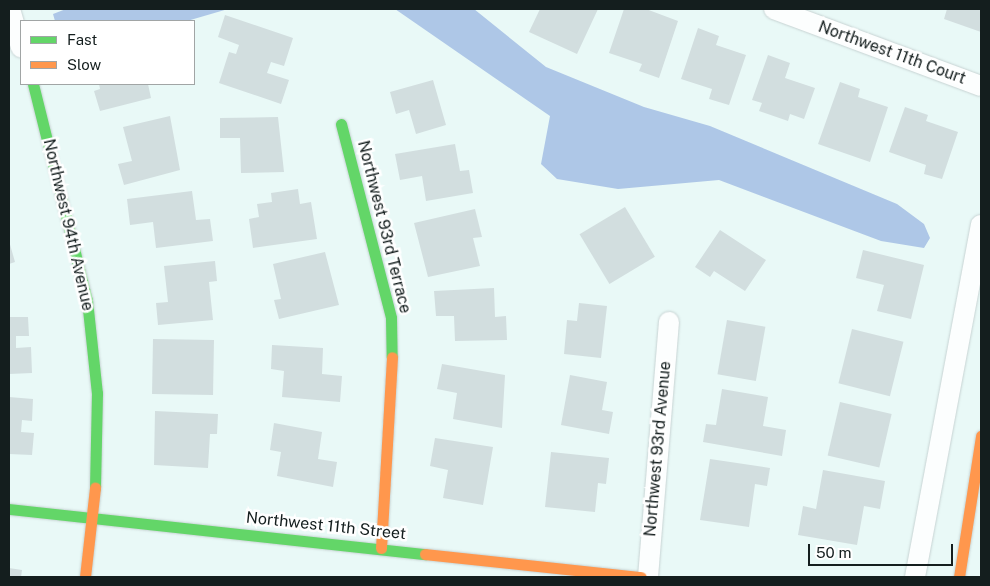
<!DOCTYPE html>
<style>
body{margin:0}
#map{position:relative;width:990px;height:586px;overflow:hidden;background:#e9f9f7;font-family:"Public Sans",sans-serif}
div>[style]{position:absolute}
.water>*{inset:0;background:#aec7e7}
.building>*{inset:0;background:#d2dedf;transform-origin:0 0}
.roads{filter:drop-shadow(0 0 1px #c7d3d3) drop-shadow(0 0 1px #c7d3d3)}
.street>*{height:20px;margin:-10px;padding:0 10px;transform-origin:10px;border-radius:10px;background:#fcfefe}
.fast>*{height:11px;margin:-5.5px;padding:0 5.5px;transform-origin:5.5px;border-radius:5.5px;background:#63d668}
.slow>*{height:11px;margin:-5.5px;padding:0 5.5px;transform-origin:5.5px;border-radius:5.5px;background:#ff974d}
span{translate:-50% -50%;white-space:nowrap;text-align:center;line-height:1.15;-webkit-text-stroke:5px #fff;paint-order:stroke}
.street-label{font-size:16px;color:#141e1e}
.frame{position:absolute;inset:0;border:10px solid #141e1e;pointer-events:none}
.legend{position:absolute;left:20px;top:20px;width:175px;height:65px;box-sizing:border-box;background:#fff;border:1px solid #a1a5a5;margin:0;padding:6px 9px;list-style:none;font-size:15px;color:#141e1e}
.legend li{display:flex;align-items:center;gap:10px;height:25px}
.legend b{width:25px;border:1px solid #a1a5a5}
.scale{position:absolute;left:808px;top:544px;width:145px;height:22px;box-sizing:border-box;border:2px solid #141e1e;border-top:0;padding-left:6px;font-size:15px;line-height:18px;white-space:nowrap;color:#141e1e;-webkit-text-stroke:4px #fff;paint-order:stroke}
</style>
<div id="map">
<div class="water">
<i style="clip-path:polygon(66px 9px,228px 9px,187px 21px,55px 21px,53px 14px)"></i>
<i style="clip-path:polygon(395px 9px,474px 9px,546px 67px,644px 107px,710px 126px,897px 204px,924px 224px,930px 238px,924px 248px,881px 241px,719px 180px,618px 189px,557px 179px,541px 164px,550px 116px)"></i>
</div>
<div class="building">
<i style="clip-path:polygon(540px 9px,598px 9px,577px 54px,529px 32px)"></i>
<i style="clip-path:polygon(624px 9px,646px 9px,678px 21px,659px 78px,639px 71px,642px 64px,609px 53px)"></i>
<i style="clip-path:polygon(947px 9px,981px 9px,981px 32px,944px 19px)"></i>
<i style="clip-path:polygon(225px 15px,293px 38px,284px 66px,271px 62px,267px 73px,289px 80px,281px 104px,219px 83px,229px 52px,236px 54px,239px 45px,218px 37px)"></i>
<i style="clip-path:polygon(698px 28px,719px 36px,716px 45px,746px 55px,729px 105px,709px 99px,712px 89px,681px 79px)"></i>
<i style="clip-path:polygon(768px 55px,790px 63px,785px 78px,815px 88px,804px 119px,790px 114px,788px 121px,759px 111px,762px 103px,752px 100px)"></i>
<i style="clip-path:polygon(433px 80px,446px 125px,416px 134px,409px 110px,396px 114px,390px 92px)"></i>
<i style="clip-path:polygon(840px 82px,860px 89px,858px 97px,888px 107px,870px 162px,818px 144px)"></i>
<i style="clip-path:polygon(99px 84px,148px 84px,151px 98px,100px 111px,94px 91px,100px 89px)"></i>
<i style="clip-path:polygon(905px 107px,928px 115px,926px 121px,958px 132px,942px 179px,924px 174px,926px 165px,889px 152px)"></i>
<i style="clip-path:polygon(170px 116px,180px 170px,124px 185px,118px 164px,132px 161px,123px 127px)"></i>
<i style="clip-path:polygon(278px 117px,284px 172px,241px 173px,240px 138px,220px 138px,220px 118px)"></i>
<i style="clip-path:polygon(455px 144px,460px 171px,469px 170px,473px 193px,426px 201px,422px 176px,400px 180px,395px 154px)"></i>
<i style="clip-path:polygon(298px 189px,300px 204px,311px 202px,317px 239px,253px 248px,249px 219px,259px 217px,257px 204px,272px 202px,271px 193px)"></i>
<i style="clip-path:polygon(192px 191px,196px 220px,210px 219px,213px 241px,156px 248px,153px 222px,130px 225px,127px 199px)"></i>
<i style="left:625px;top:207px;width:58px;height:53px;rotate:59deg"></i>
<i style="clip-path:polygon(475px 209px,482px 237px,473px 238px,480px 266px,428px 277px,414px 223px)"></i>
<i style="clip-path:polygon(720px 230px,766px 260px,745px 291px,714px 271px,710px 277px,695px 267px)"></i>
<i style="clip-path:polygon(9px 241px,15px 262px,9px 264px)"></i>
<i style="clip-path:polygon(863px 250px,924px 265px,911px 319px,877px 311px,884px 285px,856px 278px)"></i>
<i style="clip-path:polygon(325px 252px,339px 305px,279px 319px,274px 300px,281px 299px,273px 264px)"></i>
<i style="clip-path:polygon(215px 261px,217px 281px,209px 282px,213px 320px,158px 325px,156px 303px,168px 302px,164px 266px)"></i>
<i style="clip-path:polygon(494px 288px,495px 317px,506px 316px,507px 340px,455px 341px,454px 316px,436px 316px,434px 291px)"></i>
<i style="clip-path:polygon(579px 303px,607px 306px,601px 358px,564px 354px,567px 320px,577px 321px)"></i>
<i style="clip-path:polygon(9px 317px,28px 317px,29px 336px,16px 336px,16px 348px,31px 347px,32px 373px,9px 374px)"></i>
<i style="left:727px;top:320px;width:39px;height:55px;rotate:10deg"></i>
<i style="left:852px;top:329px;width:53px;height:56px;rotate:14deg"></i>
<i style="left:153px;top:339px;width:61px;height:55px;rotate:1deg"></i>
<i style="clip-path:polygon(272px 345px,323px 348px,322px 374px,342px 376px,340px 402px,282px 397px,284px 371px,271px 369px)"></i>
<i style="clip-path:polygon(442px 364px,505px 375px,502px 428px,453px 419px,457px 393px,437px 389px)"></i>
<i style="clip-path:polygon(570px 375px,607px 382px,602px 410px,613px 412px,609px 434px,561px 425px)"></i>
<i style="clip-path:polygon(722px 389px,768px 397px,763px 426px,786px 430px,782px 456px,703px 442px,706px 424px,716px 425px)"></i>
<i style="clip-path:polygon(9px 397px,33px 399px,32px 421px,22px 420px,21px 432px,34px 433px,32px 455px,9px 454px)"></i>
<i style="left:840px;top:402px;width:53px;height:55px;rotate:13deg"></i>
<i style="clip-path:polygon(155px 411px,218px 414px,217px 434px,210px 434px,208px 468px,154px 465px)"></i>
<i style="clip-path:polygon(274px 423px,322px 432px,318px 459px,337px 462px,333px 487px,277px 476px,281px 452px,270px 450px)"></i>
<i style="clip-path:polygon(435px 438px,493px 447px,483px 505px,443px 498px,448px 470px,430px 466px)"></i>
<i style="clip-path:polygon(551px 452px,609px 458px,606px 484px,598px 483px,595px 512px,545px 507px)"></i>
<i style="clip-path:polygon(710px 459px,770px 468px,767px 486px,755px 484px,749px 527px,700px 520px)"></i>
<i style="clip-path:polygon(823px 470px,885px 481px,880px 509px,864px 506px,857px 545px,798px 535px,803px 506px,816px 509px)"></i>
<i style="clip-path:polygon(9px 568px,22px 570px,21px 577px,9px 577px)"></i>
</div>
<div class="roads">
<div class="street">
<i style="left:10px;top:9px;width:40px;rotate:74deg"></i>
<i style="left:774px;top:9px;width:221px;rotate:20.4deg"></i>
<i style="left:648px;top:577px;width:256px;rotate:-85.3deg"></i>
<i style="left:915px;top:577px;width:358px;rotate:-79.4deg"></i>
</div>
<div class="fast">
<i style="left:33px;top:84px;width:223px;rotate:76deg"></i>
<i style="left:87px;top:300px;width:94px;rotate:83.9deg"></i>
<i style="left:97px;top:393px;width:95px;rotate:91.2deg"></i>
<i style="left:341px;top:124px;width:200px;rotate:75.5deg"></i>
<i style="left:391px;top:318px;width:39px;rotate:89deg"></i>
<i style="left:9px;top:509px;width:418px;rotate:6.2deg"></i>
</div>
<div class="slow">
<i style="left:381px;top:548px;width:191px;rotate:-86.7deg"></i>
<i style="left:425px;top:554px;width:217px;rotate:6.1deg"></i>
<i style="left:85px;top:577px;width:90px;rotate:-83.6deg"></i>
<i style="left:959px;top:577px;width:143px;rotate:-81.1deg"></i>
</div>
</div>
<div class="street-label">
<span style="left:892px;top:53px;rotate:20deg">Northwest 11th Court</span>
<span style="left:68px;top:225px;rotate:77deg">Northwest 94th Avenue</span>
<span style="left:384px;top:227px;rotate:76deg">Northwest 93rd Terrace</span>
<span style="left:658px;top:449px;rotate:-85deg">Northwest 93rd Avenue</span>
<span style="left:326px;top:526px;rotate:6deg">Northwest 11th Street</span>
</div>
<div class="frame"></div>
<ul class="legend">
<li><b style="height:6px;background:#63d668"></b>Fast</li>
<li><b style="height:6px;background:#ff974d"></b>Slow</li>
</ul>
<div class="scale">50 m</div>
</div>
